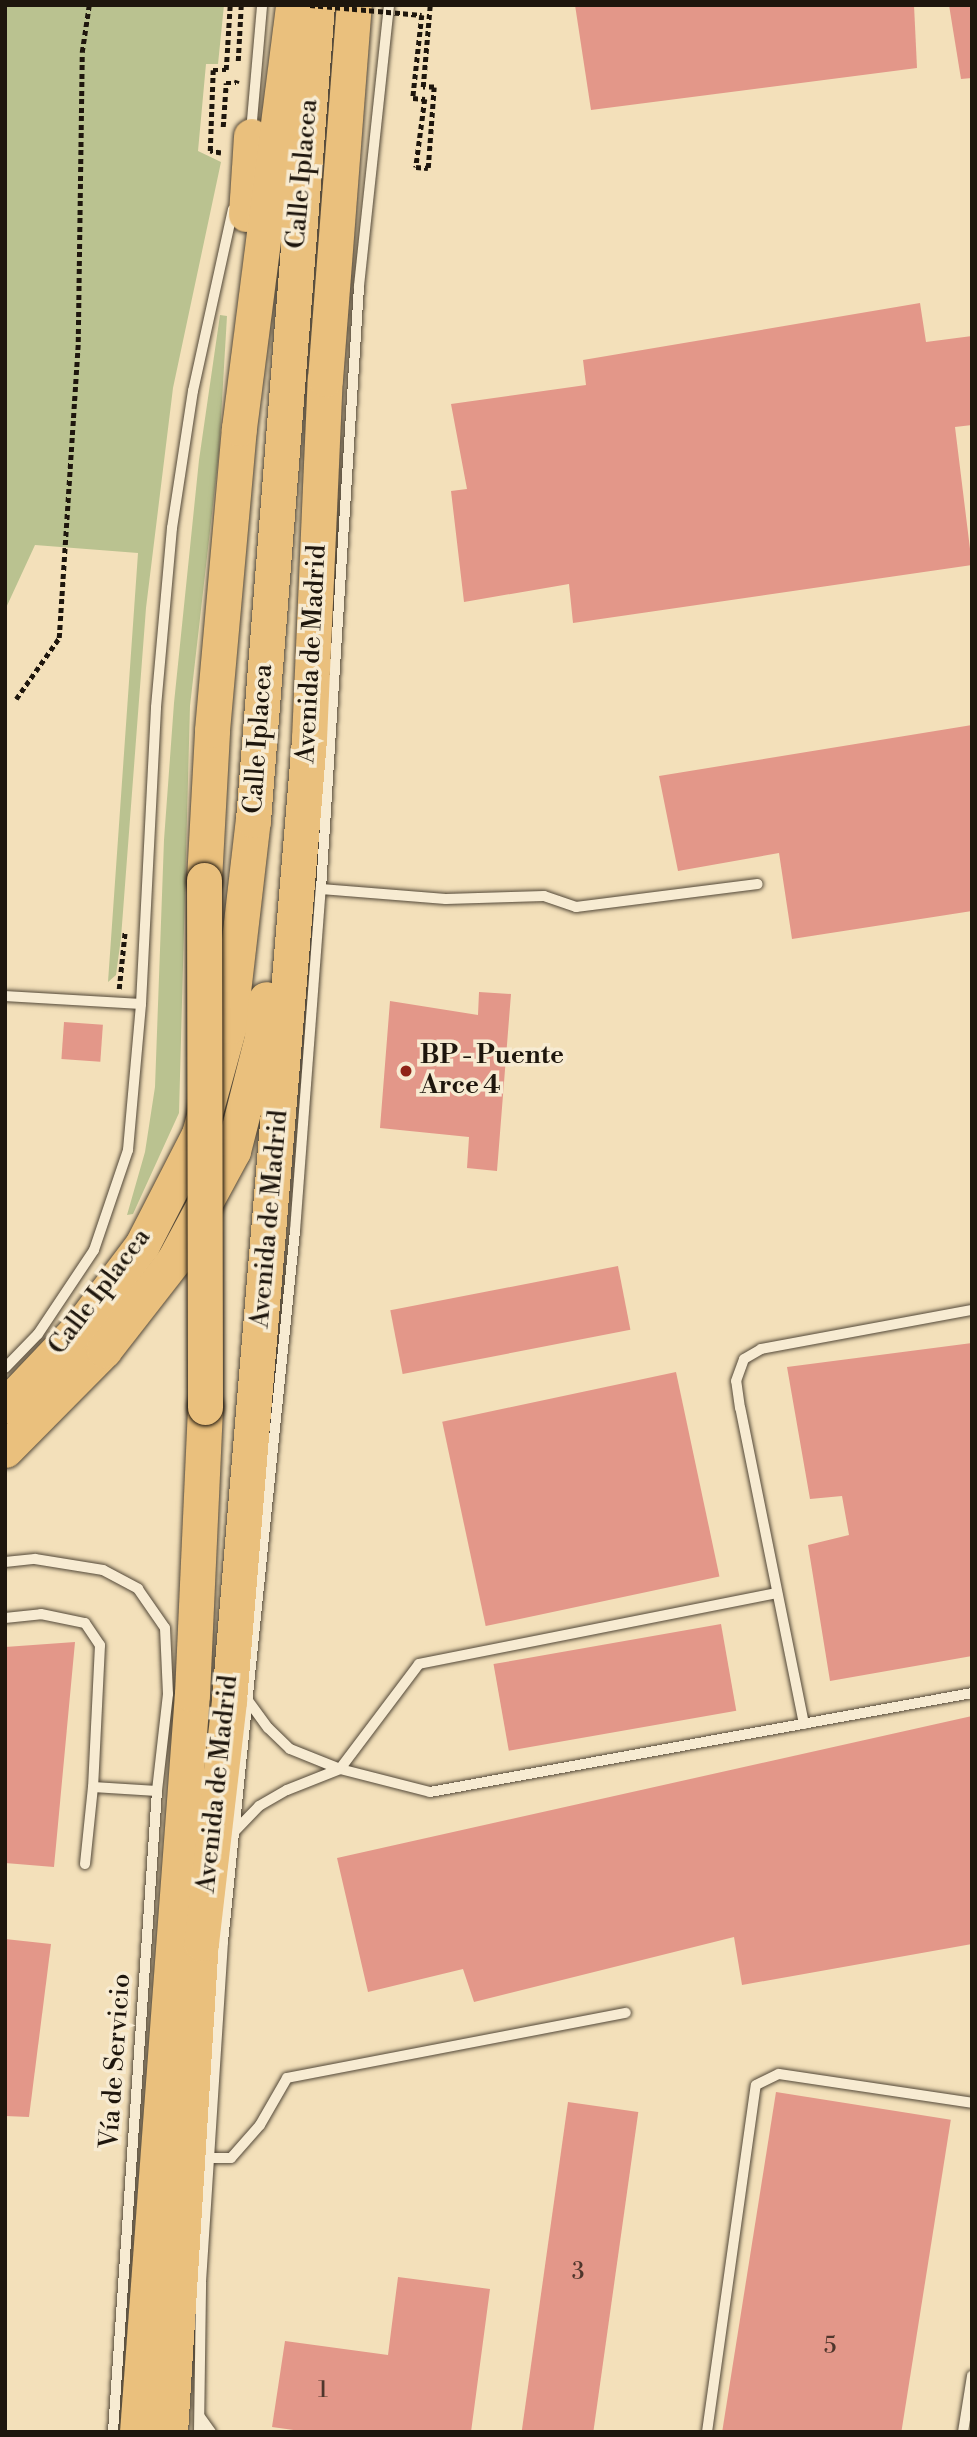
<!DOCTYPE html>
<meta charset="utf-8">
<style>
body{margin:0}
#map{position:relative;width:977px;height:2437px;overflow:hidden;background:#f3e0ba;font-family:"Libre Bodoni",serif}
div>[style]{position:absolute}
.green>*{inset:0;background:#bac290}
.building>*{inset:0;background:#e39789;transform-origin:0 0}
.path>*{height:4.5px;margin-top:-2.25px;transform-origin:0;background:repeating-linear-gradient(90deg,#1e160d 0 5px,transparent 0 8.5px)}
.roads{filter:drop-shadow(0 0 2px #534838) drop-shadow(0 0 2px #534838)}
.lane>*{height:10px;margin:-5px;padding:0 5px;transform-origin:5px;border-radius:5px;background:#f7ebd2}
.primary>*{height:35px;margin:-17.5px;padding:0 17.5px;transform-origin:17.5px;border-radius:17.5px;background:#eac07d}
.path-bridge>*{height:4.5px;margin-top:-2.25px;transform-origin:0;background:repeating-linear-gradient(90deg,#1e160d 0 5px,transparent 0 8.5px)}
.bridges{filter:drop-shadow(0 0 2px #1e160d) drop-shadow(0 0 2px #1e160d)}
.primary-bridge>*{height:35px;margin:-17.5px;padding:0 17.5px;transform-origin:17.5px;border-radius:17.5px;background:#eac07d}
.dots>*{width:19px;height:19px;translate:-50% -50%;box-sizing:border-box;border:4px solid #f7ebd2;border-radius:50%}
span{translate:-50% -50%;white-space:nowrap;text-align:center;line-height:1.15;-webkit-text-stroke:7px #f7ebd2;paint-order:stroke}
.number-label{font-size:23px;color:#4f362c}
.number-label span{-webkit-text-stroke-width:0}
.street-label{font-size:26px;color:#1e160d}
.poi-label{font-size:26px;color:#1e160d;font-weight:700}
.left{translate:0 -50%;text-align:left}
.frame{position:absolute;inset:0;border:7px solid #1e160d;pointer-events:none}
</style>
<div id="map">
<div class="green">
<i style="clip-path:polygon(5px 5px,224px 5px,218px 64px,206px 64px,198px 151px,221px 162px,173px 388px,146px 608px,121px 938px,116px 975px,108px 982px,138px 553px,35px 545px,5px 610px)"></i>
<i style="clip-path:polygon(220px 315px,227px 316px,219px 452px,190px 706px,179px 1113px,133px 1214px,127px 1215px,145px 1152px,155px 1087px,164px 840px,174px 703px,199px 460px)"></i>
</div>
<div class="building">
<i style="clip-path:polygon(575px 5px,914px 5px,917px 68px,591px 110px)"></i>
<i style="clip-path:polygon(949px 5px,972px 5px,972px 78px,961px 79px)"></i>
<i style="clip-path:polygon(920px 303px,926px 342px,972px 336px,972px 425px,955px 427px,972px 565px,573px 623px,569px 584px,464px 602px,451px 491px,467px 489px,451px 404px,586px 385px,583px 360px)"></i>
<i style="clip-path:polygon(972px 725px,972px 911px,792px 939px,779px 853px,678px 871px,659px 776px)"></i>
<i style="clip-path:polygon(479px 992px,511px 994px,497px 1171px,467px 1168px,469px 1137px,380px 1128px,390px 1001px,478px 1015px)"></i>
<i style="left:64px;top:1022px;width:39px;height:37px;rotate:4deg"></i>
<i style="left:618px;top:1266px;width:65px;height:232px;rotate:79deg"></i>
<i style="clip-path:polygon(972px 1343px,972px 1656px,830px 1681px,808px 1545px,849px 1535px,842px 1496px,810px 1499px,787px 1367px)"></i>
<i style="left:676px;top:1372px;width:209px;height:239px;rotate:78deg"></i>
<i style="left:721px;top:1624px;width:88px;height:231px;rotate:80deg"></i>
<i style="clip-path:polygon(75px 1642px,54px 1867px,5px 1863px,5px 1647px)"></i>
<i style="clip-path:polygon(972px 1716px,972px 1944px,742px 1985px,734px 1937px,474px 2002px,463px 1969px,368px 1992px,337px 1858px)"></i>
<i style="clip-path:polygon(5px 1939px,51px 1944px,29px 2117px,5px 2116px)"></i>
<i style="left:776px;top:2092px;width:177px;height:343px;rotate:9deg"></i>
<i style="left:568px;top:2102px;width:71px;height:334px;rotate:8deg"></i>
<i style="clip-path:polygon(398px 2277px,490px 2289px,471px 2432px,308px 2432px,272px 2427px,285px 2341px,388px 2355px)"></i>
</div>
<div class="path">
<i style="left:238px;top:61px;width:56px;rotate:-86.9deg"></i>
<i style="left:223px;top:127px;width:44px;rotate:-86.1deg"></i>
<i style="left:226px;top:83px;width:10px"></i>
<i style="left:236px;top:83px;width:3px;rotate:-72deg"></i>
<i style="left:221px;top:153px;width:11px;rotate:-170deg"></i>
<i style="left:210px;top:151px;width:81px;rotate:-87.9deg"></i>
<i style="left:213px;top:70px;width:13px"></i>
<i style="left:226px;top:70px;width:65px;rotate:-86.5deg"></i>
<i style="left:16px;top:699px;width:75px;rotate:-54.8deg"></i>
<i style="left:59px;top:638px;width:297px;rotate:-86.3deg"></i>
<i style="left:78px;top:342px;width:290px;rotate:-89.2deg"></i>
<i style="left:82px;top:52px;width:48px;rotate:-81.5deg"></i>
<i style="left:119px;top:989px;width:58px;rotate:-84.1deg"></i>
</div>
<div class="roads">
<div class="lane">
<i style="left:251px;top:132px;width:127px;rotate:-85deg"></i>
<i style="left:321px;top:889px;width:125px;rotate:4.6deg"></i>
<i style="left:446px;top:899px;width:98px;rotate:-1.8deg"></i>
<i style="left:544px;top:896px;width:34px;rotate:19deg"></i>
<i style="left:576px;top:907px;width:183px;rotate:-7.2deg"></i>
<i style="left:5px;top:996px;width:136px;rotate:3.4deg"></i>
<i style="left:5px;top:1368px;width:47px;rotate:-45.9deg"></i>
<i style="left:38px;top:1334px;width:101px;rotate:-56.3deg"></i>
<i style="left:94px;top:1250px;width:106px;rotate:-71.2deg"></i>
<i style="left:128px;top:1150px;width:147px;rotate:-84.9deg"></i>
<i style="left:141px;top:1004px;width:297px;rotate:-87.1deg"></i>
<i style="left:156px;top:707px;width:180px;rotate:-84.9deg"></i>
<i style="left:172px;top:528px;width:139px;rotate:-81.3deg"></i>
<i style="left:193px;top:391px;width:186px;rotate:-77.6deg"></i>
<i style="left:5px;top:1562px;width:30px;rotate:-6deg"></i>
<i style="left:35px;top:1559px;width:69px;rotate:9.2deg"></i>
<i style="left:103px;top:1570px;width:40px;rotate:28deg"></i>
<i style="left:138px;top:1589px;width:47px;rotate:55.3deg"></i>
<i style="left:165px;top:1628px;width:66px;rotate:87.4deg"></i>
<i style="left:168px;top:1694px;width:98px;rotate:96.5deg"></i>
<i style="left:157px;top:1791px;width:643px;rotate:93.93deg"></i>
<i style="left:777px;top:1593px;width:365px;rotate:168.8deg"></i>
<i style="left:419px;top:1664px;width:131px;rotate:127deg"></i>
<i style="left:340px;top:1769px;width:93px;rotate:14.3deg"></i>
<i style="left:430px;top:1792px;width:551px;rotate:-10.35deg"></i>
<i style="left:5px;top:1618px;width:36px;rotate:-6deg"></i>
<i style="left:41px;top:1614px;width:45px;rotate:11.6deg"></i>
<i style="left:85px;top:1623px;width:27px;rotate:56deg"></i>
<i style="left:100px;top:1645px;width:142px;rotate:92.8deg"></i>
<i style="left:93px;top:1787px;width:64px;rotate:3.6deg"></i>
<i style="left:804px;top:1724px;width:322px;rotate:-101.4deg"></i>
<i style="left:740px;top:1408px;width:27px;rotate:-98deg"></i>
<i style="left:736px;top:1381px;width:23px;rotate:-70deg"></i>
<i style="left:744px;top:1359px;width:20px;rotate:-30deg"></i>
<i style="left:761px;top:1349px;width:215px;rotate:-10.5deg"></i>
<i style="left:234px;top:1832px;width:36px;rotate:-46deg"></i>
<i style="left:259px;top:1806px;width:32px;rotate:-30deg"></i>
<i style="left:287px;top:1790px;width:57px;rotate:-21.6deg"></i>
<i style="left:340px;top:1769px;width:54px;rotate:-158.2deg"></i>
<i style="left:290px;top:1749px;width:30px;rotate:-136deg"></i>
<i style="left:268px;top:1728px;width:36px;rotate:-126deg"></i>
<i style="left:85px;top:1864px;width:77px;rotate:-84.1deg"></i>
<i style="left:209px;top:2158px;width:22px"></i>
<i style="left:231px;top:2158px;width:44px;rotate:-48.7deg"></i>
<i style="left:260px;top:2125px;width:54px;rotate:-60.1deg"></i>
<i style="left:287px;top:2078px;width:345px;rotate:-10.9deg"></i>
<i style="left:200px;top:2417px;width:19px;rotate:54deg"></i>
<i style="left:199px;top:2432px;width:150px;rotate:-89.2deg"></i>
<i style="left:201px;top:2282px;width:341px;rotate:-86.3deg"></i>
<i style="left:223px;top:1942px;width:715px;rotate:-84.22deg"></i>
<i style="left:295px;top:1231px;width:343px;rotate:-85.7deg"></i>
<i style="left:321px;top:889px;width:604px;rotate:-86.39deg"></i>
<i style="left:359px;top:286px;width:283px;rotate:-83.9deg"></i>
<i style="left:707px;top:2432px;width:350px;rotate:-82deg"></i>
<i style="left:756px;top:2085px;width:25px;rotate:-26deg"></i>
<i style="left:779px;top:2074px;width:195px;rotate:8.5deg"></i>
<i style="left:963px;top:2432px;width:57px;rotate:-80.9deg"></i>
</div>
<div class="primary">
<i style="left:246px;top:214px;width:78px;rotate:-86.3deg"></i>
<i style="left:204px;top:880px;width:150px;rotate:-86.9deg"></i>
<i style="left:212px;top:730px;width:303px;rotate:-84.9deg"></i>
<i style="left:239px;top:428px;width:422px;rotate:-82.7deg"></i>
<i style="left:5px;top:1406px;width:109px;rotate:-46.5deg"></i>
<i style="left:80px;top:1327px;width:103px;rotate:-52.9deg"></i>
<i style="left:142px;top:1245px;width:125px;rotate:-62.8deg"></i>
<i style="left:199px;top:1134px;width:112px;rotate:-74.5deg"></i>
<i style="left:229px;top:1026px;width:207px;rotate:-83.4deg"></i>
<i style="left:253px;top:820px;width:818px;rotate:-85.51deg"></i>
<i style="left:5px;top:1450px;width:141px;rotate:-45.3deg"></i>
<i style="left:104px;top:1350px;width:114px;rotate:-52.1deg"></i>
<i style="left:174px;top:1260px;width:124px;rotate:-61.6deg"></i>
<i style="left:233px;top:1151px;width:118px;rotate:-75.7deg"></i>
<i style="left:262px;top:1037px;width:38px;rotate:-84deg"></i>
<i style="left:137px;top:2432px;width:740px;rotate:-85.74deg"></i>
<i style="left:192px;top:1694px;width:287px;rotate:-87.4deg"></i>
<i style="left:170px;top:2432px;width:490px;rotate:-86.4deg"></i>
<i style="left:201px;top:1943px;width:245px;rotate:-83.4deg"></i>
<i style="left:229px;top:1700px;width:964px;rotate:-85.24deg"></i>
<i style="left:309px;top:739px;width:360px;rotate:-87.5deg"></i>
<i style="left:325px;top:379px;width:375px;rotate:-85.6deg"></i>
</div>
</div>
<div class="path-bridge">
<i style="left:310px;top:5px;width:112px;rotate:5.1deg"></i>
<i style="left:422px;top:15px;width:83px;rotate:96.2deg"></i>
<i style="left:413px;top:98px;width:12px;rotate:5deg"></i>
<i style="left:425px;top:99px;width:69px;rotate:97.5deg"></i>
<i style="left:416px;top:167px;width:12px;rotate:5deg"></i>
<i style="left:428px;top:168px;width:81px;rotate:-85.8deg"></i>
<i style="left:434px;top:87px;width:11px;rotate:180deg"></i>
<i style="left:423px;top:87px;width:82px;rotate:-85.1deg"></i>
</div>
<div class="bridges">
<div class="primary-bridge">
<i style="left:204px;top:880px;width:527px;rotate:89.89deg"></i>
</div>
</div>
<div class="dots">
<i style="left:406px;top:1071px;background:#8f2418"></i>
</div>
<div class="number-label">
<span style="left:578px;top:2272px">3</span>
<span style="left:830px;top:2346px">5</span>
<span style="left:323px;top:2390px">1</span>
</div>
<div class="street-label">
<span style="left:303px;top:174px;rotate:-85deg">Calle Iplacea</span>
<span style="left:312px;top:654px;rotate:-87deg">Avenida de Madrid</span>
<span style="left:259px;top:739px;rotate:-86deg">Calle Iplacea</span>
<span style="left:270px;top:1219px;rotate:-85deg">Avenida de Madrid</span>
<span style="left:100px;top:1292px;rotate:-53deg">Calle Iplacea</span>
<span style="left:218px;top:1784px;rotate:-84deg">Avenida de Madrid</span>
<span style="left:116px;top:2061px;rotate:-86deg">Vía de Servicio</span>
</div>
<div class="poi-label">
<span class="left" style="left:420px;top:1071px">BP - Puente<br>Arce 4</span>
</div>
<div class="frame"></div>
</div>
